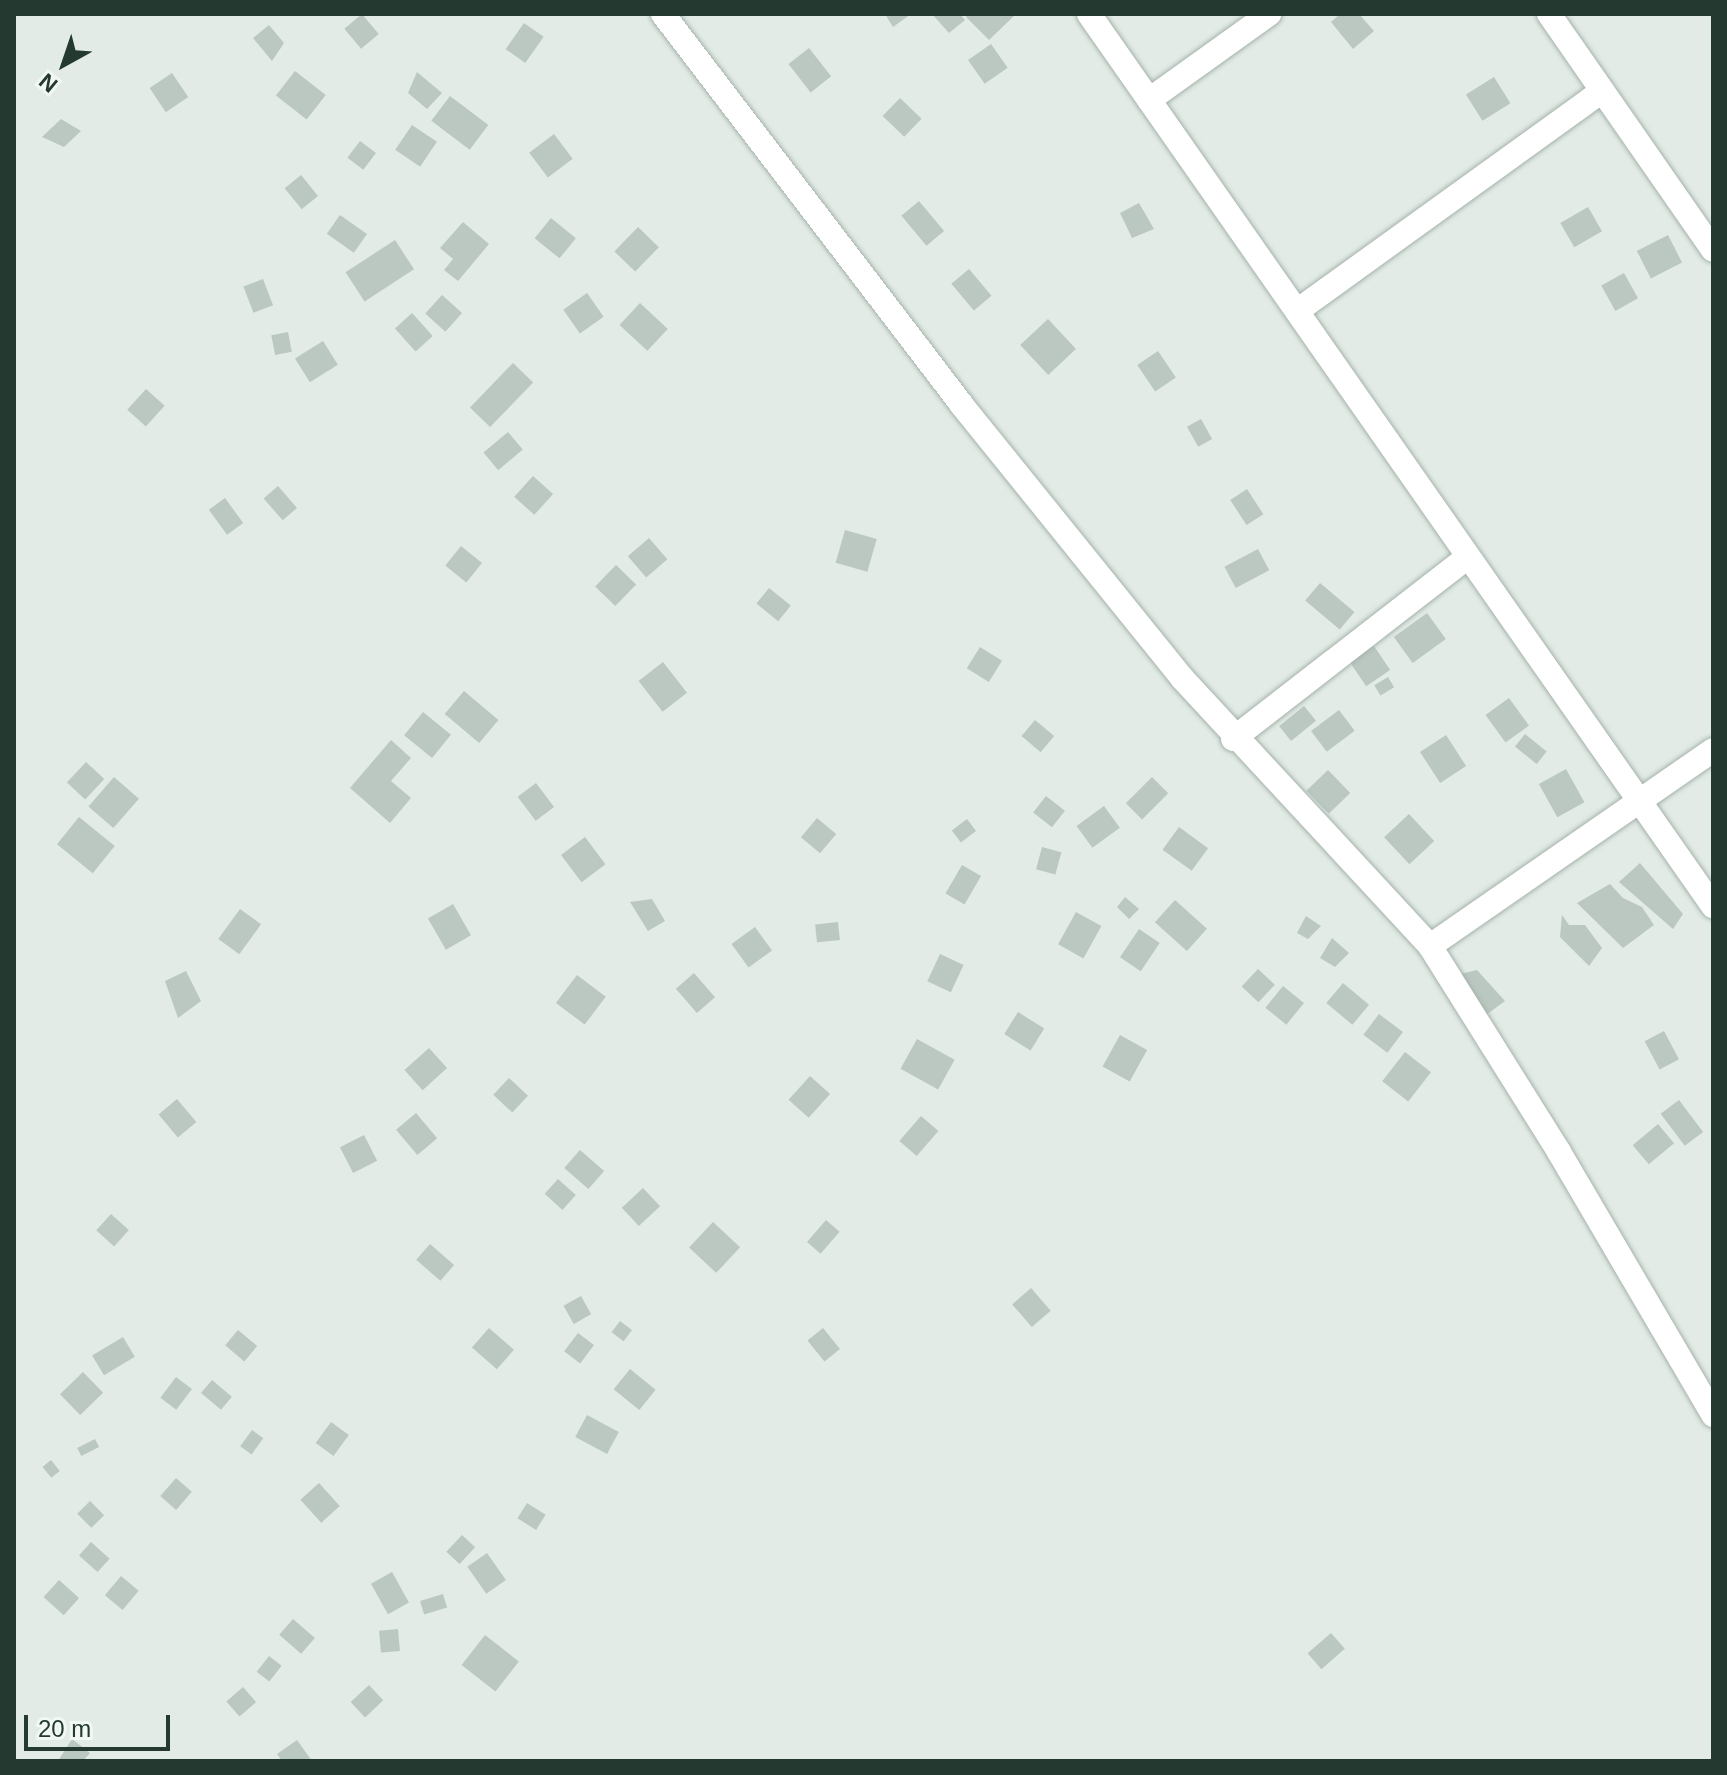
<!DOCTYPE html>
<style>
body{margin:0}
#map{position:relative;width:1727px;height:1775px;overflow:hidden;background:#e2ebe5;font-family:Helvetica,sans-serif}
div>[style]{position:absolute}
.building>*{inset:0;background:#bbc8c1;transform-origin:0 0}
.roads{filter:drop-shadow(0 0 2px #a5b2ab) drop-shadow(0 0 2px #a5b2ab)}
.minor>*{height:24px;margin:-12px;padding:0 12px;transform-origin:12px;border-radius:12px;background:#fff}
span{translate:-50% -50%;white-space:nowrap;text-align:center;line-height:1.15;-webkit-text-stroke:7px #f2f8f4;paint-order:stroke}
.frame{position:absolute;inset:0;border:16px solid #243a30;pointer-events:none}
.north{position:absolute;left:24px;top:24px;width:80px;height:80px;-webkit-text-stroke:6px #f2f8f4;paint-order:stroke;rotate:220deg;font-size:22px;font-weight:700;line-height:32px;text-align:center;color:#243a30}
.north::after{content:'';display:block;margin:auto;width:28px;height:36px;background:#243a30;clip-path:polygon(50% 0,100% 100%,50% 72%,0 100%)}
.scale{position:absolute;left:24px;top:1715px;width:146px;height:36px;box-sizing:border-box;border:4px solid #243a30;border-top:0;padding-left:10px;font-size:24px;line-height:28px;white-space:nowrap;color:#243a30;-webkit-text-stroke:6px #f2f8f4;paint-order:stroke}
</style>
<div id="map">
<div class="building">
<i style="left:362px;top:14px;width:26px;height:23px;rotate:50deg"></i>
<i style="clip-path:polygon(885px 14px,911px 14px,893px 27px)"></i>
<i style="clip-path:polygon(932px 14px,960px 14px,965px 20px,949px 33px)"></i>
<i style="clip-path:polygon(969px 14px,1016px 14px,989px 40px,966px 17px)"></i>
<i style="clip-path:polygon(1340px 14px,1359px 14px,1374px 31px,1353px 49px,1331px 22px)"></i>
<i style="left:524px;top:23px;width:24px;height:32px;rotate:35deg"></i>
<i style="clip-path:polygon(269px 25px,284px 43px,272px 61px,253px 38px)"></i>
<i style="left:991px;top:44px;width:29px;height:28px;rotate:55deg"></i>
<i style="left:809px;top:48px;width:36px;height:26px;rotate:52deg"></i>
<i style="left:295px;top:71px;width:39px;height:31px;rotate:38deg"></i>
<i style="clip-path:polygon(417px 72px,442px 93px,427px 109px,408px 93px)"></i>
<i style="left:172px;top:73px;width:29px;height:27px;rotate:56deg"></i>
<i style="left:1494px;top:77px;width:31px;height:33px;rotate:58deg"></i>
<i style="left:450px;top:96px;width:48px;height:31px;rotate:37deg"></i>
<i style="left:900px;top:98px;width:30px;height:25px;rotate:44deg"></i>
<i style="clip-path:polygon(61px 119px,81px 131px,64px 147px,42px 137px)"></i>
<i style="left:412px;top:125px;width:30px;height:30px;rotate:34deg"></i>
<i style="left:554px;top:134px;width:31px;height:31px;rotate:53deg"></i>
<i style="left:360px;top:141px;width:20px;height:21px;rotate:37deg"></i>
<i style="left:301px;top:175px;width:27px;height:21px;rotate:51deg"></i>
<i style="left:919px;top:201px;width:39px;height:23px;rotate:50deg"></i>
<i style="clip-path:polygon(1139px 203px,1154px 229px,1132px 238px,1120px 213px)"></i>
<i style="left:1588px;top:207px;width:28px;height:32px;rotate:60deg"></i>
<i style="left:340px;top:215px;width:33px;height:23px;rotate:35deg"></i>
<i style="left:551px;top:218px;width:32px;height:26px;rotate:39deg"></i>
<i style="clip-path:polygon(463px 222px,489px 244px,458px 281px,444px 270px,453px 259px,440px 248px)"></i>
<i style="left:638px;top:227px;width:29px;height:34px;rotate:44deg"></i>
<i style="left:1668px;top:235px;width:31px;height:35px;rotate:63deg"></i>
<i style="left:395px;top:240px;width:35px;height:59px;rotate:57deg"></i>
<i style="left:969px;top:269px;width:35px;height:23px;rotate:50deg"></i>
<i style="left:1624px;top:273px;width:29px;height:26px;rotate:61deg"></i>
<i style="left:263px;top:279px;width:28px;height:21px;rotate:69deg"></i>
<i style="left:587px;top:293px;width:29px;height:29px;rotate:55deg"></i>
<i style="left:442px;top:295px;width:27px;height:25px;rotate:42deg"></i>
<i style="left:640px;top:303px;width:38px;height:30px;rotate:43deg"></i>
<i style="left:412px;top:313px;width:31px;height:23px;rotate:48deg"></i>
<i style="left:1048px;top:319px;width:41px;height:38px;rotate:47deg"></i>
<i style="left:288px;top:332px;width:20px;height:17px;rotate:79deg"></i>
<i style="left:323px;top:341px;width:28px;height:33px;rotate:58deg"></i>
<i style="left:1158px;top:351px;width:32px;height:25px;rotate:56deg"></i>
<i style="left:513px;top:363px;width:28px;height:62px;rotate:44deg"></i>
<i style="left:146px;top:389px;width:25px;height:28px;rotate:42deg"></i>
<i style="left:1201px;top:419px;width:23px;height:16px;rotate:61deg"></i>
<i style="left:508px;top:432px;width:23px;height:32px;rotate:50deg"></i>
<i style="left:533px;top:476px;width:27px;height:28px;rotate:42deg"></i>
<i style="left:278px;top:486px;width:29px;height:19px;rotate:49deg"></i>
<i style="left:1247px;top:489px;width:30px;height:20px;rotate:57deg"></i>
<i style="left:225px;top:498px;width:31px;height:20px;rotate:54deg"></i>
<i style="left:845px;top:530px;width:33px;height:34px;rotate:16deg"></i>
<i style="left:649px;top:538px;width:28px;height:28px;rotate:49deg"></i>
<i style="left:461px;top:546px;width:27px;height:25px;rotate:39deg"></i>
<i style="left:1258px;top:549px;width:24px;height:38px;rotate:62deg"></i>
<i style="left:616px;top:565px;width:28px;height:30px;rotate:44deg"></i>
<i style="left:1320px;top:583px;width:45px;height:23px;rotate:40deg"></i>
<i style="left:769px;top:588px;width:28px;height:20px;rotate:39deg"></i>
<i style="left:1427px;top:613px;width:32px;height:41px;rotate:54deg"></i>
<i style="left:1374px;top:646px;width:29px;height:29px;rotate:56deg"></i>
<i style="left:980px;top:647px;width:26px;height:25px;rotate:32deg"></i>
<i style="left:663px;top:662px;width:39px;height:31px;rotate:52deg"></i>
<i style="left:1388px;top:677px;width:12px;height:16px;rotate:59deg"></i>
<i style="left:464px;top:691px;width:45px;height:30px;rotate:40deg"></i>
<i style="left:1509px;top:698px;width:34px;height:29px;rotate:54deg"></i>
<i style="left:1304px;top:706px;width:19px;height:32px;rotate:51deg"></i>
<i style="left:1339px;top:710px;width:26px;height:35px;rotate:53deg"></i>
<i style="left:423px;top:712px;width:36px;height:30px;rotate:39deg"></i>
<i style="left:1035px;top:720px;width:25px;height:21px;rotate:40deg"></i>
<i style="left:1525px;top:734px;width:28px;height:16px;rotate:39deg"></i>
<i style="left:1446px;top:735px;width:37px;height:31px;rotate:57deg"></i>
<i style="clip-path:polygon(391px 740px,411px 758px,391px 781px,411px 798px,390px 823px,350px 788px)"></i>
<i style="left:86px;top:762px;width:25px;height:28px;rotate:43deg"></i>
<i style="left:1566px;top:769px;width:38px;height:31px;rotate:61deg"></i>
<i style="left:1328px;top:770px;width:32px;height:30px;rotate:46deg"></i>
<i style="left:114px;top:777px;width:33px;height:39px;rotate:41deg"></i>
<i style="left:1152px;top:777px;width:23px;height:37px;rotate:45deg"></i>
<i style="left:536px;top:783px;width:30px;height:23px;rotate:53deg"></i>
<i style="left:1046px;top:796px;width:24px;height:21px;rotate:38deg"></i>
<i style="left:1104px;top:806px;width:27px;height:34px;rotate:54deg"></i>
<i style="left:1409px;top:814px;width:37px;height:34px;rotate:47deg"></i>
<i style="left:79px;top:817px;width:46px;height:35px;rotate:39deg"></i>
<i style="left:817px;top:818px;width:25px;height:25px;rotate:40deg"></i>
<i style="left:967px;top:819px;width:15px;height:19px;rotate:53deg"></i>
<i style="left:1179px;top:827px;width:36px;height:28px;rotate:36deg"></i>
<i style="left:585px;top:837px;width:34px;height:30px;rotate:53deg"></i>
<i style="left:1042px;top:847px;width:20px;height:23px;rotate:15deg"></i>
<i style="clip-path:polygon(1640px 863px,1683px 914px,1673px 929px,1619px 882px)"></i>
<i style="left:962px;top:865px;width:22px;height:33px;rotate:30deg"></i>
<i style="clip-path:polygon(1610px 884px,1623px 898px,1642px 907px,1654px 925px,1623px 948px,1577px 903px)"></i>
<i style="clip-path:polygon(1125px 897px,1139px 909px,1129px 919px,1117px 907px)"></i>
<i style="clip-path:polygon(652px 899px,665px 921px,648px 931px,630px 902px)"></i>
<i style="left:1175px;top:900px;width:43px;height:30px;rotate:42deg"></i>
<i style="left:453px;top:904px;width:36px;height:29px;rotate:60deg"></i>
<i style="left:240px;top:909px;width:26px;height:37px;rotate:36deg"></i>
<i style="left:1076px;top:912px;width:29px;height:37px;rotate:29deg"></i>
<i style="clip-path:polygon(1562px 915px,1569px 925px,1585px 925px,1602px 948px,1589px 966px,1560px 937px)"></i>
<i style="clip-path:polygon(1306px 916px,1321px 926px,1308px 939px,1297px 933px)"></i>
<i style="left:838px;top:922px;width:18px;height:23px;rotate:84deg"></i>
<i style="left:755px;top:927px;width:29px;height:29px;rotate:54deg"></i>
<i style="left:1139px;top:929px;width:25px;height:34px;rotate:34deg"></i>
<i style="clip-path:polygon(1332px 938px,1349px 953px,1335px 967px,1320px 958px)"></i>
<i style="left:940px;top:954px;width:26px;height:30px;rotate:25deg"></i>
<i style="left:1258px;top:969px;width:23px;height:24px;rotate:43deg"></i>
<i style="clip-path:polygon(1477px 970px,1505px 1001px,1486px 1015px,1460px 974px)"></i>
<i style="clip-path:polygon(186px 971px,201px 1001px,178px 1018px,165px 981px)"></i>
<i style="left:694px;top:973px;width:32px;height:24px;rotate:49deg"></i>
<i style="left:577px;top:975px;width:36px;height:35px;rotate:37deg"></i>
<i style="left:1343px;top:983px;width:34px;height:26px;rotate:40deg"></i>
<i style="left:1283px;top:986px;width:27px;height:28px;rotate:39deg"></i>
<i style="left:1018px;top:1012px;width:31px;height:26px;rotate:32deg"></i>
<i style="left:1379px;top:1014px;width:30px;height:26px;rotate:37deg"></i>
<i style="left:1664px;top:1031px;width:32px;height:22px;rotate:62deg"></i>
<i style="left:1120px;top:1035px;width:31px;height:36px;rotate:29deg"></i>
<i style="left:917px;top:1039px;width:43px;height:34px;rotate:29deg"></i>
<i style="left:429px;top:1048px;width:27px;height:33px;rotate:48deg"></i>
<i style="left:1405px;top:1052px;width:33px;height:37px;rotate:38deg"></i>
<i style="left:810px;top:1076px;width:27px;height:32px;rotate:42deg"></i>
<i style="left:509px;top:1078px;width:26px;height:23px;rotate:43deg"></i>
<i style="left:177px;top:1099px;width:30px;height:24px;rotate:50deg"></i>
<i style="left:1679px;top:1100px;width:40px;height:23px;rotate:53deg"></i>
<i style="left:416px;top:1113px;width:33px;height:26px;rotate:50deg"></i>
<i style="left:921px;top:1116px;width:23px;height:33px;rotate:41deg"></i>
<i style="left:1658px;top:1124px;width:25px;height:33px;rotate:50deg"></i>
<i style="left:364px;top:1135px;width:29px;height:27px;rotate:63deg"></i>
<i style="left:580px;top:1150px;width:32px;height:24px;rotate:41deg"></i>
<i style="left:558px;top:1179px;width:24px;height:20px;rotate:42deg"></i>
<i style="left:643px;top:1188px;width:25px;height:29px;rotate:47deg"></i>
<i style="left:111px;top:1214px;width:24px;height:22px;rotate:42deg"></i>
<i style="left:826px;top:1220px;width:18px;height:29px;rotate:41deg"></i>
<i style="left:713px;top:1222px;width:37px;height:35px;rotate:43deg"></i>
<i style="left:430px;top:1244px;width:32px;height:21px;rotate:41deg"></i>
<i style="left:1031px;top:1288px;width:30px;height:25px;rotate:49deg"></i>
<i style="left:581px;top:1296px;width:21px;height:20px;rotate:61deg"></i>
<i style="left:620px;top:1321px;width:15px;height:14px;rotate:37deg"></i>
<i style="left:489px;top:1328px;width:33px;height:26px;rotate:41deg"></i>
<i style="left:823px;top:1328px;width:27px;height:20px;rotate:51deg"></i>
<i style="left:238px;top:1330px;width:25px;height:20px;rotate:40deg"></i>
<i style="left:578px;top:1333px;width:20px;height:23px;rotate:37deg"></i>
<i style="left:123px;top:1337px;width:23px;height:36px;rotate:59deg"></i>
<i style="left:630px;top:1369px;width:33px;height:26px;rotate:39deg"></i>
<i style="left:83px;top:1372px;width:29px;height:32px;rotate:46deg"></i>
<i style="left:176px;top:1377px;width:20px;height:26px;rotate:37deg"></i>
<i style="left:212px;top:1380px;width:26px;height:17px;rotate:40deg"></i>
<i style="left:587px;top:1415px;width:36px;height:25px;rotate:28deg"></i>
<i style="left:331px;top:1422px;width:22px;height:26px;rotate:36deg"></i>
<i style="left:252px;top:1430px;width:14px;height:20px;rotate:36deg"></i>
<i style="left:95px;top:1439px;width:9px;height:20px;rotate:63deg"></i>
<i style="left:51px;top:1460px;width:14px;height:11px;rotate:51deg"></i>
<i style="left:176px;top:1478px;width:21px;height:24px;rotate:41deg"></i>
<i style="left:319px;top:1483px;width:31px;height:25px;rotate:48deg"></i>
<i style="left:90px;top:1501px;width:20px;height:18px;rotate:45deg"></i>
<i style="left:527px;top:1503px;width:22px;height:18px;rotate:32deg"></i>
<i style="left:462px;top:1535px;width:18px;height:23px;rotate:43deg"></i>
<i style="left:91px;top:1542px;width:25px;height:18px;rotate:42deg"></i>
<i style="left:487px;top:1553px;width:33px;height:24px;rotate:55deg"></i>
<i style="left:392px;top:1572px;width:35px;height:24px;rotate:61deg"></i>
<i style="left:121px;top:1576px;width:23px;height:25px;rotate:40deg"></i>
<i style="left:59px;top:1580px;width:27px;height:23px;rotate:42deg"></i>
<i style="left:443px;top:1594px;width:14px;height:24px;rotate:73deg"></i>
<i style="left:293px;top:1619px;width:29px;height:21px;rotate:41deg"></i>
<i style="left:398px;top:1629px;width:22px;height:19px;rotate:85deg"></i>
<i style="left:1331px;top:1633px;width:21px;height:31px;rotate:49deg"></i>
<i style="left:485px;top:1635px;width:43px;height:38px;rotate:38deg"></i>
<i style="left:269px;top:1656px;width:16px;height:20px;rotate:38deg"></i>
<i style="left:369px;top:1685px;width:21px;height:25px;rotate:47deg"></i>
<i style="left:243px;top:1687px;width:20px;height:22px;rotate:49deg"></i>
<i style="clip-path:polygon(72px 1739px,90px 1753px,83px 1761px,58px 1761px)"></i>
<i style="clip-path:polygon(297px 1740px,312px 1761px,282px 1761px,277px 1754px)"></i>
</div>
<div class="roads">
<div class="minor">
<i style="left:663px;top:14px;width:491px;rotate:52.6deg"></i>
<i style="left:961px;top:404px;width:352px;rotate:51.1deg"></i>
<i style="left:1182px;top:678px;width:365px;rotate:47.2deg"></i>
<i style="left:1430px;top:946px;width:243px;rotate:57.9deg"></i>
<i style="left:1559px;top:1152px;width:305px;rotate:59.6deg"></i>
<i style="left:1089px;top:14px;width:1089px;rotate:55.03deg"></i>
<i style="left:1549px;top:14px;width:287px;rotate:55.2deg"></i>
<i style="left:1149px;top:100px;width:148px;rotate:-35.6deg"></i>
<i style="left:1297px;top:311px;width:376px;rotate:-35.8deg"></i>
<i style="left:1233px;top:739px;width:297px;rotate:-37.8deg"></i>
<i style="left:1430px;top:946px;width:344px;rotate:-34.7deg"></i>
</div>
</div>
<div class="frame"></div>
<div class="north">N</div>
<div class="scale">20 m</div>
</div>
